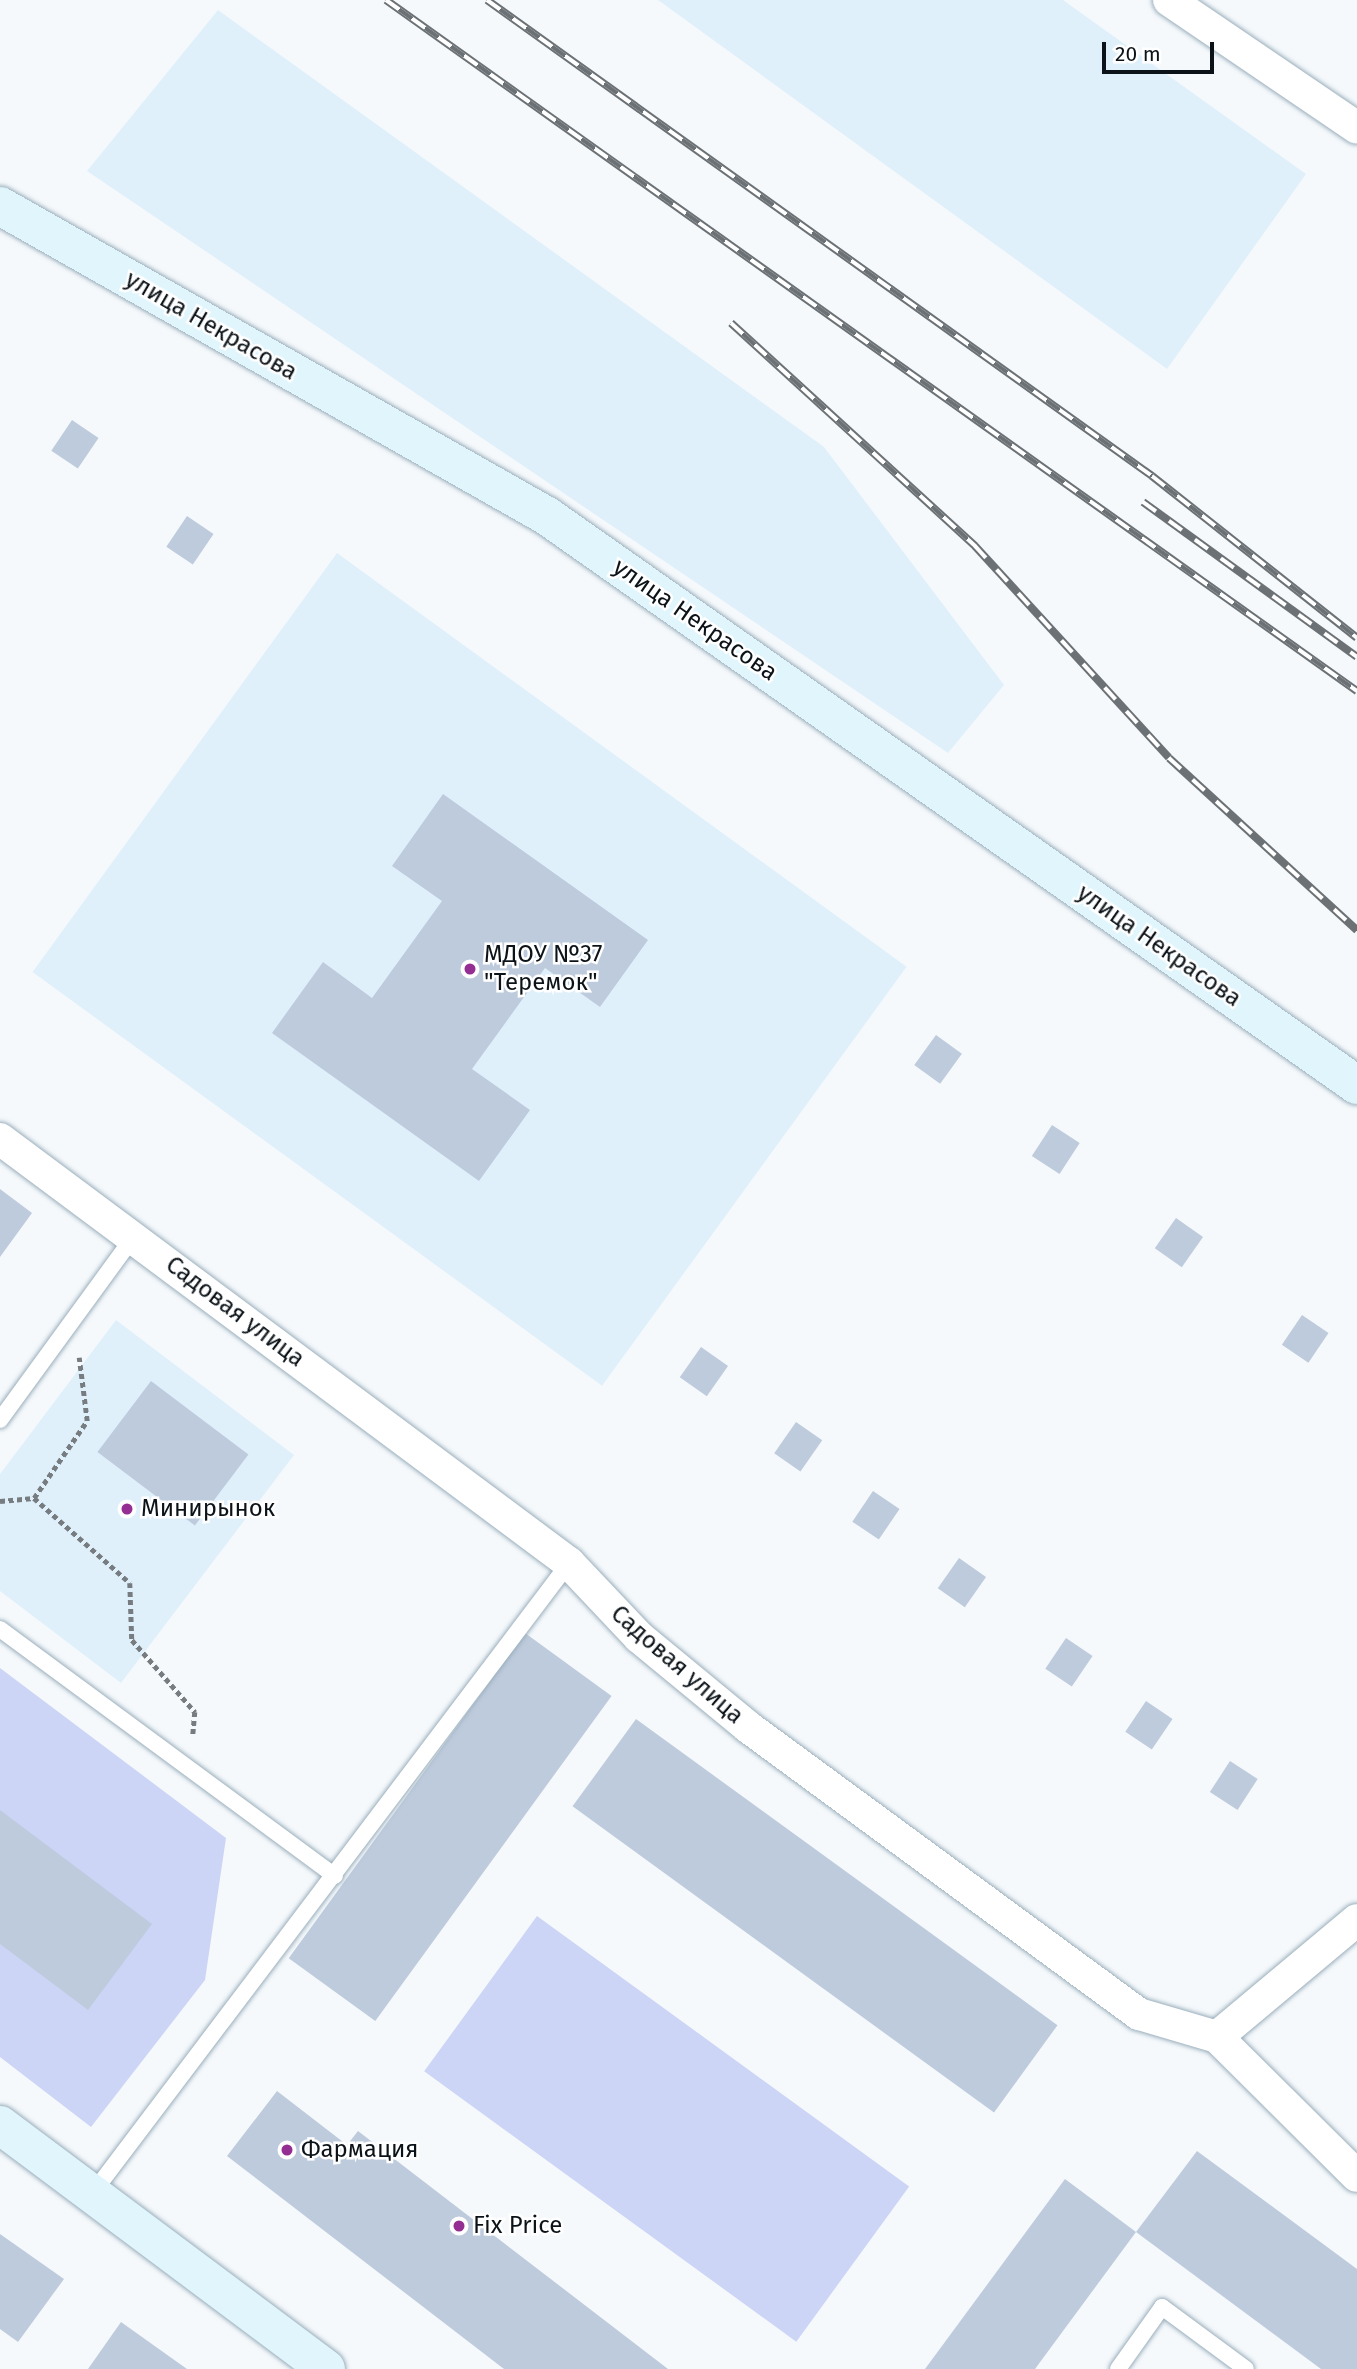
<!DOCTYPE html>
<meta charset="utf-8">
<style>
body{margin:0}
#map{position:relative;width:1357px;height:2369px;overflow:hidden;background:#f5f9fc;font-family:"Fira Sans",sans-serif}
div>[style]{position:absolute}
.built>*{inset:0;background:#dff0fb;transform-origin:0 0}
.green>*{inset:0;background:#ccd5f6;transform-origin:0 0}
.building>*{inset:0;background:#becbdd;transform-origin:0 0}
.path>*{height:4.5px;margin-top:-2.25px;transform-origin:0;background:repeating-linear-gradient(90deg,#767c80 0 5px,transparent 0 8.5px)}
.roads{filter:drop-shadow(0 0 2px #9aaebb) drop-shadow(0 0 2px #9aaebb)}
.lane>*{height:16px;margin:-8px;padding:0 8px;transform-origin:8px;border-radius:8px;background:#fff}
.street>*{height:32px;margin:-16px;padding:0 16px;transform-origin:16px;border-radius:16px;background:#fff}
.secondary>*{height:38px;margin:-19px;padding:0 19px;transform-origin:19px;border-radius:19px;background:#e0f5fc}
.rail>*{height:8px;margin-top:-4px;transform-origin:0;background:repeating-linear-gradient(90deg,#fff 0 16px,#6b7175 0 32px);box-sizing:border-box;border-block:2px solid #6b7175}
.dots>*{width:19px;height:19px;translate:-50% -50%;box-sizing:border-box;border:4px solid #fff;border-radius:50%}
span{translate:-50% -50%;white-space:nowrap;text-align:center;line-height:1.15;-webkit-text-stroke:5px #fff;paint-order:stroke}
.street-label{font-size:24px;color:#0c1318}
.poi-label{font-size:24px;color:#0c1318}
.left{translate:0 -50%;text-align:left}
.scale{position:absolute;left:1102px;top:42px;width:112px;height:32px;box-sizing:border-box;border:4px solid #0c1318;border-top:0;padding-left:9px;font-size:21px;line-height:24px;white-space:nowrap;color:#0c1318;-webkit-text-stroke:5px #fff;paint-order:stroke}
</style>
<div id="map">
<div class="built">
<i style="clip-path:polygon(658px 0,1063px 0,1306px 174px,1167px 369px)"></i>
<i style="clip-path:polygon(218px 10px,824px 447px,1004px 685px,948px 753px,87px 171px)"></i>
<i style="left:337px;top:553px;width:704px;height:518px;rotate:36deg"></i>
<i style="clip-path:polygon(116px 1320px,294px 1455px,121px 1683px,0 1591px,0 1474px)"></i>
</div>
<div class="green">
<i style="clip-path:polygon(0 1668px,226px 1838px,205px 1980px,91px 2127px,0 2057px)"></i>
<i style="left:537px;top:1916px;width:460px;height:192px;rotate:36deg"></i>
</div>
<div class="building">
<i style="left:72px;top:420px;width:32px;height:37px;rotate:34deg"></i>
<i style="left:187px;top:516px;width:32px;height:37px;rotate:34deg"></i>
<i style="clip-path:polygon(443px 794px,648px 940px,600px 1007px,545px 968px,472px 1069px,530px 1110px,479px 1181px,272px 1033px,323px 962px,372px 998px,442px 901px,392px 866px)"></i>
<i style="left:936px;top:1035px;width:32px;height:37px;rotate:36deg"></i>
<i style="left:1052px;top:1125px;width:33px;height:37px;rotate:33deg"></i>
<i style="clip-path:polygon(0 1189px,32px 1213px,0 1257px)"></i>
<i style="left:1176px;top:1218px;width:33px;height:37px;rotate:35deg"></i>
<i style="left:1302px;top:1315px;width:32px;height:36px;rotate:34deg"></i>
<i style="left:701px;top:1347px;width:33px;height:37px;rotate:35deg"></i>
<i style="left:151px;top:1381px;width:122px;height:89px;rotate:37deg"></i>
<i style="left:796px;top:1422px;width:32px;height:38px;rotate:35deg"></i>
<i style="left:873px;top:1491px;width:32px;height:37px;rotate:34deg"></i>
<i style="left:959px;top:1558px;width:33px;height:37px;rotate:35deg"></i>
<i style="left:525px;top:1633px;width:107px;height:402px;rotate:36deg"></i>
<i style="left:1066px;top:1638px;width:32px;height:37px;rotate:34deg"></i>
<i style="left:1146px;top:1701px;width:32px;height:37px;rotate:34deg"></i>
<i style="left:636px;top:1719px;width:521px;height:108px;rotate:36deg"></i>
<i style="left:1230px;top:1761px;width:33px;height:37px;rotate:33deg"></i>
<i style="clip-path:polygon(0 1810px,152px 1924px,88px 2010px,0 1944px)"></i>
<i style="clip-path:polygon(277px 2091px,347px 2145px,358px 2131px,668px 2369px,504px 2369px,227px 2156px)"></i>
<i style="clip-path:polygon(1197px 2151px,1357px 2269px,1357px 2369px,1321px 2369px,1136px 2232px)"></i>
<i style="clip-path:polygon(1065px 2179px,1136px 2232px,1035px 2369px,925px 2369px)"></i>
<i style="clip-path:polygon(0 2234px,64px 2279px,18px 2342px,0 2329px)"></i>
<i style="clip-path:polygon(121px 2322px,187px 2369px,88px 2369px)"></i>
</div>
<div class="path">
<i style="left:34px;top:1498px;width:93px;rotate:-55.5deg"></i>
<i style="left:87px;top:1421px;width:64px;rotate:-97.2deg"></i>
<i style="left:0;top:1501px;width:34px;rotate:-5deg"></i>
<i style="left:34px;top:1498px;width:128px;rotate:41.5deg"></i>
<i style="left:130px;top:1583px;width:57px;rotate:88deg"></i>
<i style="left:132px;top:1640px;width:96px;rotate:48.8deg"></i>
<i style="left:195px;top:1712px;width:25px;rotate:95deg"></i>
</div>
<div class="roads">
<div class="lane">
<i style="left:0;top:1420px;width:228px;rotate:-53.9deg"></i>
<i style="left:0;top:1629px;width:416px;rotate:36.4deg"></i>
<i style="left:92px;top:2194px;width:791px;rotate:-52.91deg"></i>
<i style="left:1118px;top:2369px;width:76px;rotate:-54.6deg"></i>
<i style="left:1162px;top:2307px;width:104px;rotate:36.4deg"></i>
</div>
<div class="street">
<i style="left:1169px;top:0;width:227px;rotate:34.2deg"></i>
<i style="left:0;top:1139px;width:710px;rotate:36.69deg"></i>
<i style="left:569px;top:1563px;width:102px;rotate:46.6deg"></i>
<i style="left:639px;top:1637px;width:141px;rotate:39.5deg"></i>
<i style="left:748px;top:1727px;width:485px;rotate:36.3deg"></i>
<i style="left:1139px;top:2014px;width:81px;rotate:16.4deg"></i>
<i style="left:1217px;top:2037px;width:197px;rotate:44.8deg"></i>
<i style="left:1217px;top:2037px;width:182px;rotate:-39.9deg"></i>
</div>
<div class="secondary">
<i style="left:0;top:206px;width:629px;rotate:29.54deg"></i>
<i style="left:547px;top:516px;width:990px;rotate:35.09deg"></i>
<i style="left:0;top:2125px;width:407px;rotate:36.8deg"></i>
</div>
</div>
<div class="rail">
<i style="left:386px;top:0;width:1192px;rotate:35.44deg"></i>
<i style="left:487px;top:0;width:818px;rotate:35.59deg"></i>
<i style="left:1152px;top:476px;width:261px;rotate:38.3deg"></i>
<i style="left:731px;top:323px;width:331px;rotate:42.4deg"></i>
<i style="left:975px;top:546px;width:287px;rotate:47.5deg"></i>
<i style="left:1169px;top:758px;width:255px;rotate:42.5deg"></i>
<i style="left:1143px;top:502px;width:264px;rotate:35.9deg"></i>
</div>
<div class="dots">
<i style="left:470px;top:969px;background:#952e93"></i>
<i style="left:127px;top:1509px;background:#952e93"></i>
<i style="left:287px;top:2150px;background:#952e93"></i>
<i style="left:459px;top:2226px;background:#952e93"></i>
</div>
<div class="street-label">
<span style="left:211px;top:326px;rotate:30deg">улица Некрасова</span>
<span style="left:695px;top:620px;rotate:35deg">улица Некрасова</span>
<span style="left:1159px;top:946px;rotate:35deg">улица Некрасова</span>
<span style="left:235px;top:1312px;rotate:37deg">Садовая улица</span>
<span style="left:677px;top:1665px;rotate:41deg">Садовая улица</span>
</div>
<div class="poi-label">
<span class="left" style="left:484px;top:969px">МДОУ №37<br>"Теремок"</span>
<span class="left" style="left:141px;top:1509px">Минирынок</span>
<span class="left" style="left:301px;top:2150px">Фармация</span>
<span class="left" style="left:473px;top:2226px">Fix Price</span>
</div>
<div class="scale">20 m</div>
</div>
